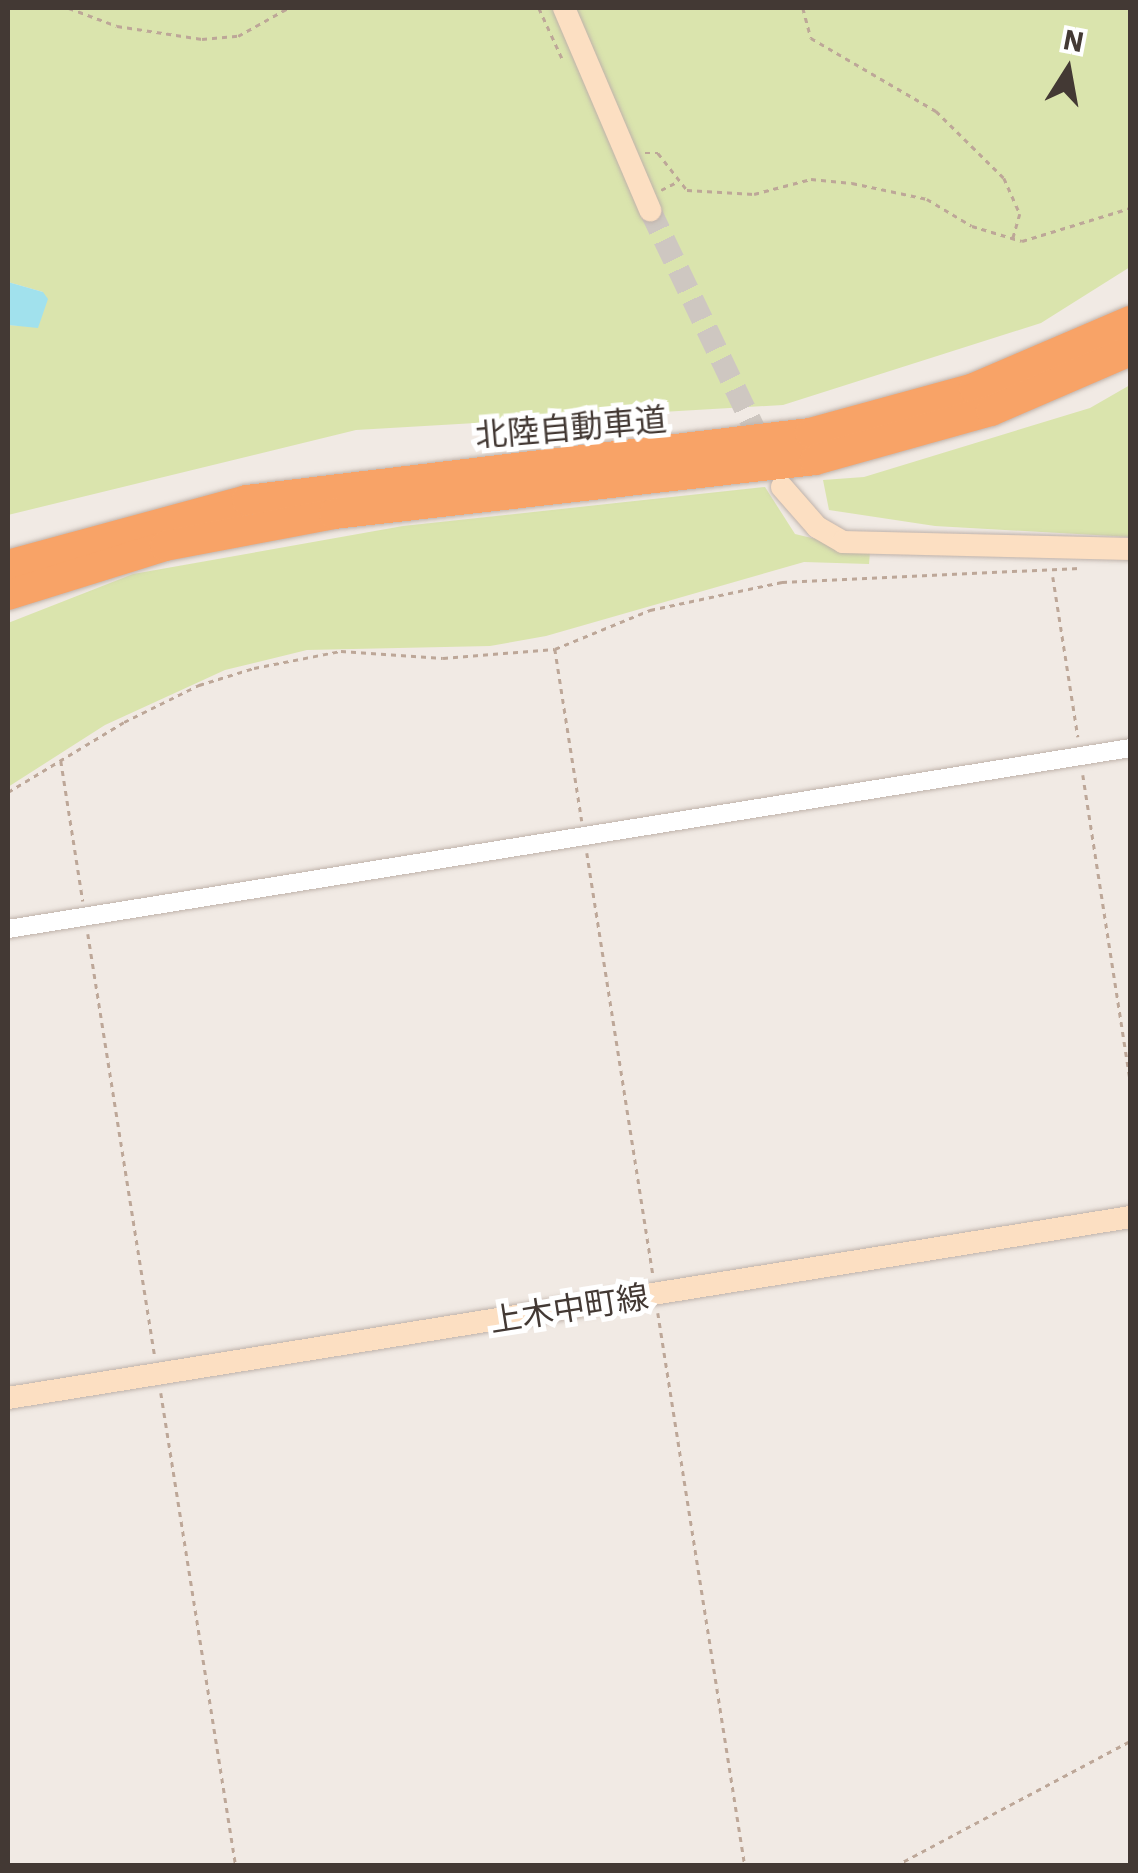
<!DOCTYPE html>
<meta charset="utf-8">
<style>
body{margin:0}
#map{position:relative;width:1138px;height:1873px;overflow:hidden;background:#f1eae4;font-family:"IBM Plex Sans","Noto Sans JP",sans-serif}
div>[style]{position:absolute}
.green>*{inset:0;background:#dae4ad}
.water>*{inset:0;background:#a1e1ed}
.secondary-tunnel>*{height:22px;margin-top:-11px;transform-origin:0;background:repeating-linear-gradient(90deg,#cec7c1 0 22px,transparent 0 33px)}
.path>*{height:2.5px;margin-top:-1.25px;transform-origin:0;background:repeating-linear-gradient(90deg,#bda798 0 5px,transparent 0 10px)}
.roads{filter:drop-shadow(0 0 2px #bfb2aa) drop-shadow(0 0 2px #bfb2aa)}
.street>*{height:18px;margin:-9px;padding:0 9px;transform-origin:9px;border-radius:9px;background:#fff}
.secondary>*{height:22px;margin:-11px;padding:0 11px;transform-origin:11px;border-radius:11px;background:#fcdfc2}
.highway>*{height:30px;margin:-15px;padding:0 15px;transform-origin:15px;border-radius:15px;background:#f8a367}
span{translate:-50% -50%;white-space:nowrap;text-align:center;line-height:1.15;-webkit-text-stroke:10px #fff;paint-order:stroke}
.street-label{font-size:32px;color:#433934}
.frame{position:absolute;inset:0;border:10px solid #433934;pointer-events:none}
.north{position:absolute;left:1018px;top:20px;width:100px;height:100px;-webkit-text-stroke:8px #fff;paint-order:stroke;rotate:11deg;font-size:28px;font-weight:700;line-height:40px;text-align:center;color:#433934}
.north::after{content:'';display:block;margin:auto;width:35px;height:45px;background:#433934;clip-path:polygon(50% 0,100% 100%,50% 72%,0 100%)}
</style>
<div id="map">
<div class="green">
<i style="clip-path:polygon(8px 8px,1130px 8px,1130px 267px,1041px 323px,783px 405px,356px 430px,8px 515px,8px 325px,38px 327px,43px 292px,8px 282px)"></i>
<i style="clip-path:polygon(1130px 385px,1130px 537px,935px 526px,829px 510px,823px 480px,864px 477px,1090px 408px)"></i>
<i style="clip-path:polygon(765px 487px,795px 534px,870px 552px,869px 564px,804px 562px,546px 636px,490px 646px,307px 650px,225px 670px,105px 725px,8px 787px,8px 623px,133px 574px,403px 526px)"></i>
</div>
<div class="water">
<i style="clip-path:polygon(8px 282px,43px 292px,48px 299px,38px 328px,8px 325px)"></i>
</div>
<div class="secondary-tunnel">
<i style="left:650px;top:210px;width:267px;rotate:64.5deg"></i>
</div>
<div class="path">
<i style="left:69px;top:8px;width:51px;rotate:20.6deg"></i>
<i style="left:117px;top:26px;width:86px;rotate:8.7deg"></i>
<i style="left:202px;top:39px;width:36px;rotate:-5deg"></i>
<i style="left:238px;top:36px;width:57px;rotate:-29.2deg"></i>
<i style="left:539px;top:8px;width:55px;rotate:65.3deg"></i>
<i style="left:803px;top:8px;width:31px;rotate:75deg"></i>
<i style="left:811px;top:38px;width:145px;rotate:30.3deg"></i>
<i style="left:936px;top:111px;width:95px;rotate:44.6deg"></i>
<i style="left:1004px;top:178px;width:39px;rotate:66deg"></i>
<i style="left:1020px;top:214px;width:25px;rotate:106deg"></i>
<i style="left:645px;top:153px;width:13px"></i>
<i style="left:658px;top:153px;width:47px;rotate:51.9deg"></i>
<i style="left:687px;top:190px;width:67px;rotate:3.4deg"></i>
<i style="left:754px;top:194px;width:59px;rotate:-14.7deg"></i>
<i style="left:811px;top:179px;width:41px;rotate:5.6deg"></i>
<i style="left:852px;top:183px;width:77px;rotate:12deg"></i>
<i style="left:927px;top:199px;width:52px;rotate:31deg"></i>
<i style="left:972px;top:226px;width:52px;rotate:16.7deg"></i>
<i style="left:1022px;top:241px;width:113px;rotate:-17deg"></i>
<i style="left:661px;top:190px;width:18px;rotate:-27deg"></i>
<i style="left:1053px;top:577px;width:162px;rotate:81.1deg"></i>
<i style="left:555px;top:649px;width:174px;rotate:81.1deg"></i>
<i style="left:61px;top:761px;width:142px;rotate:81.1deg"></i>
<i style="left:1083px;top:775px;width:309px;rotate:81.2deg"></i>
<i style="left:8px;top:792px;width:135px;rotate:-31.1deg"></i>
<i style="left:124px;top:722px;width:84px;rotate:-26.3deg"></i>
<i style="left:199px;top:685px;width:58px;rotate:-17.2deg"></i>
<i style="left:254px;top:668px;width:89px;rotate:-11.1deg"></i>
<i style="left:341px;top:651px;width:102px;rotate:3.9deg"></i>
<i style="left:443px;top:658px;width:112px;rotate:-4.6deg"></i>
<i style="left:555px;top:649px;width:103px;rotate:-22.3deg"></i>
<i style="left:650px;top:610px;width:135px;rotate:-12deg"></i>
<i style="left:782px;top:582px;width:298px;rotate:-2.7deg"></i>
<i style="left:587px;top:853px;width:427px;rotate:81.1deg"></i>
<i style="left:88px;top:934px;width:426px;rotate:81deg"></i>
<i style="left:658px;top:1313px;width:560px;rotate:81.06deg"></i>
<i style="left:161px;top:1393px;width:479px;rotate:81deg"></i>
<i style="left:895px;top:1866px;width:266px;rotate:-28deg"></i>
</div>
<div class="roads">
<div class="street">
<i style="left:8px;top:929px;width:1137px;rotate:-9.16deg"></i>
</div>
<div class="secondary">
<i style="left:564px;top:8px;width:220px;rotate:66.9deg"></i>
<i style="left:782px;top:487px;width:53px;rotate:48.8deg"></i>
<i style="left:817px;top:527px;width:30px;rotate:30deg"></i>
<i style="left:843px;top:542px;width:287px;rotate:1.4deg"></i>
<i style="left:8px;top:1398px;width:1137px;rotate:-9.16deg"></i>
</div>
<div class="highway">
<i style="left:8px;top:565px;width:248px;rotate:-15.2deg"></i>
<i style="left:247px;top:500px;width:567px;rotate:-6.79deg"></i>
<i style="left:810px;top:433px;width:170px;rotate:-15.3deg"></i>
<i style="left:974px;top:388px;width:170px;rotate:-23.2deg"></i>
<i style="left:8px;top:595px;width:164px;rotate:-17.3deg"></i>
<i style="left:165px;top:546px;width:172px;rotate:-10.7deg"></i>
<i style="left:334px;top:514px;width:484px;rotate:-6.4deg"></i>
<i style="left:815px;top:460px;width:183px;rotate:-15.6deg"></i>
<i style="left:991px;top:411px;width:151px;rotate:-23.3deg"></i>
</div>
</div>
<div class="street-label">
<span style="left:571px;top:427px;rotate:-5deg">北陸自動車道</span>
<span style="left:569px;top:1308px;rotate:-9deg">上木中町線</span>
</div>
<div class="frame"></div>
<div class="north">N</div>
</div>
